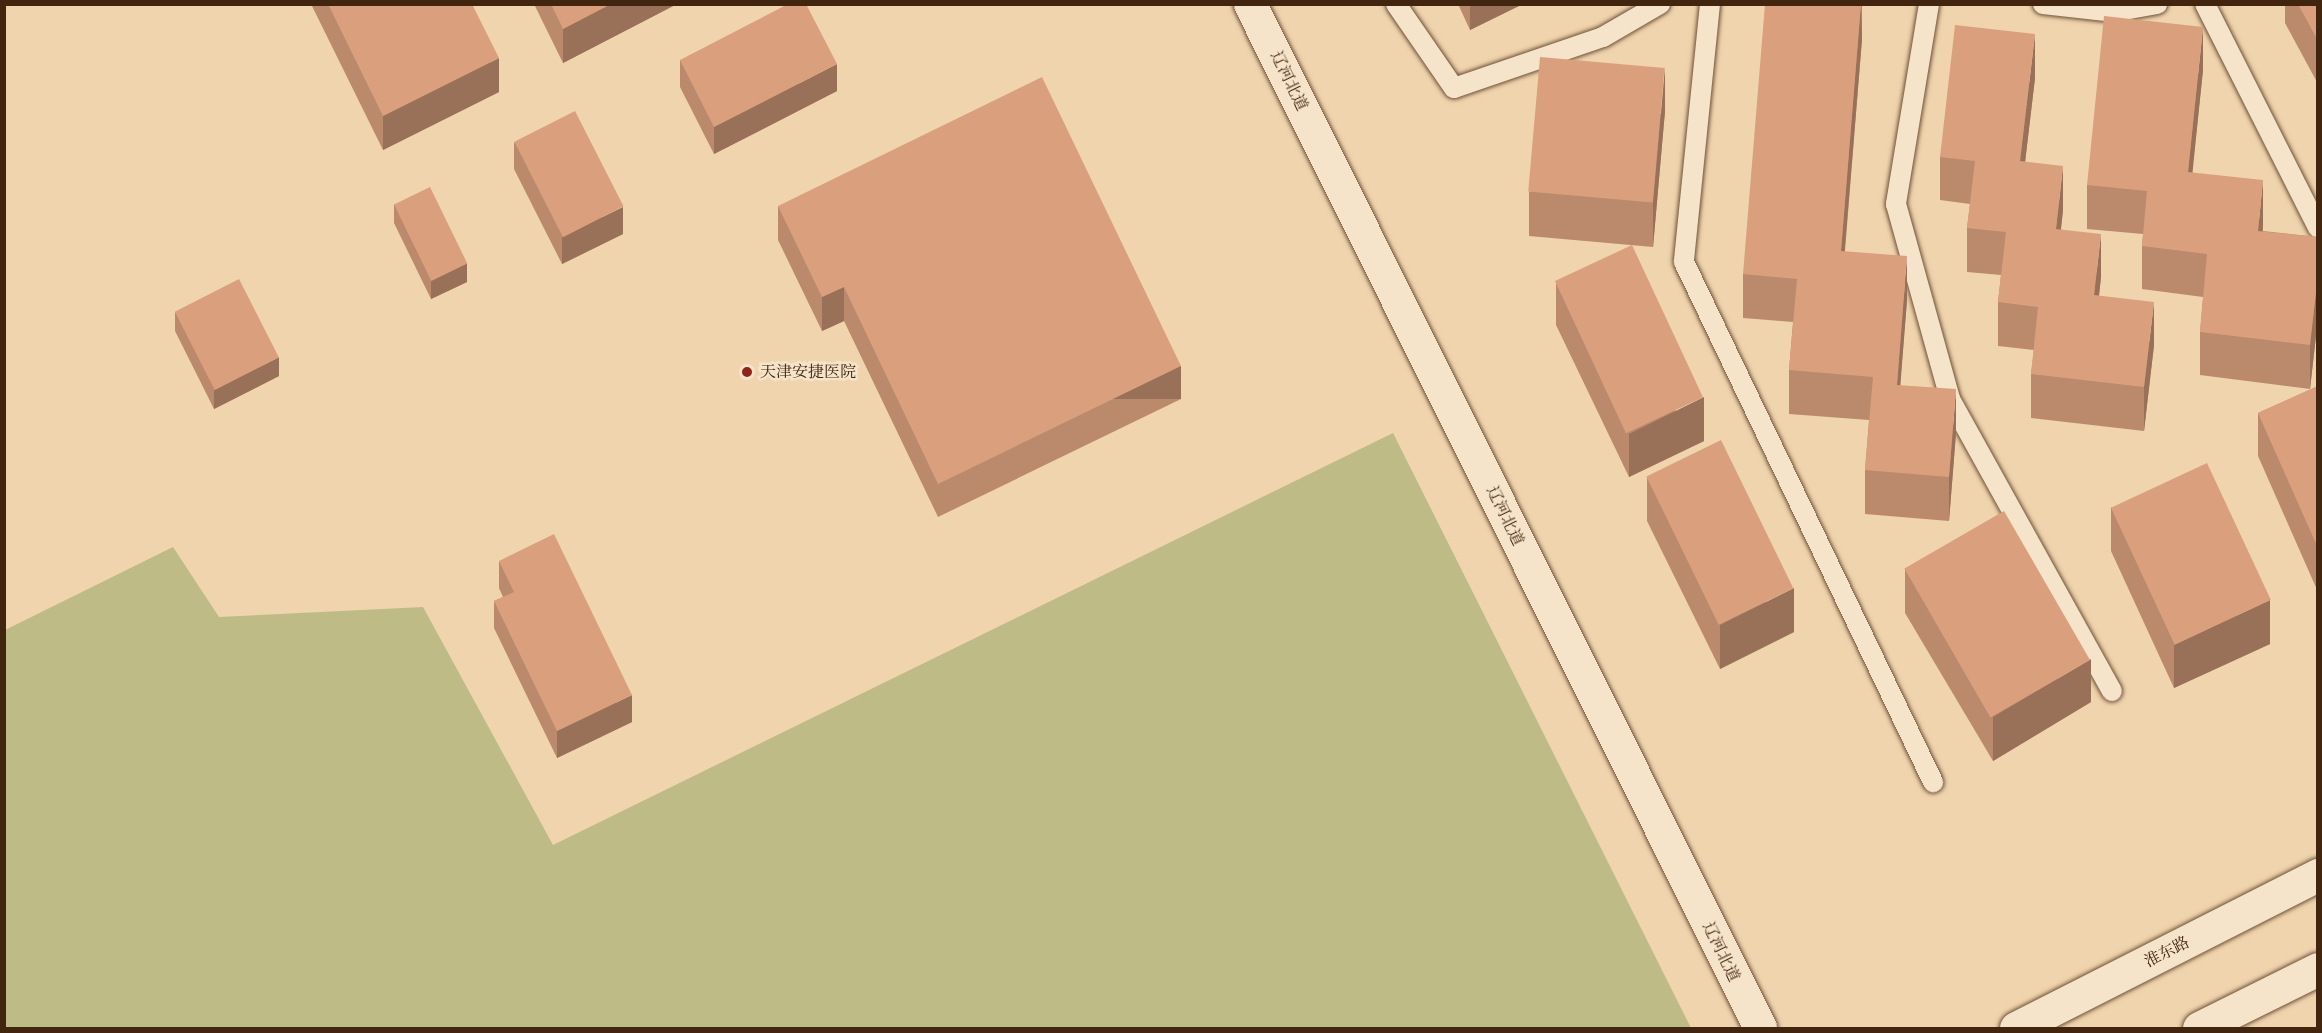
<!DOCTYPE html>
<meta charset="utf-8">
<style>
body{margin:0}
#map{position:relative;width:2322px;height:1033px;overflow:hidden;background:#f0d4ae;font-family:"IM FELL Great Primer","Noto Serif SC",serif}
div>[style]{position:absolute}
.green>*{inset:0;background:#bebb87}
.roads{filter:drop-shadow(0 0 2px #6e5136) drop-shadow(0 0 2px #6e5136)}
.service>*{height:20px;margin:-10px;padding:0 10px;transform-origin:10px;border-radius:10px;background:#f5e3ca}
.tertiary>*{height:33px;margin:-16.5px;padding:0 16.5px;transform-origin:16.5px;border-radius:16.5px;background:#f5e3ca}
.secondary>*{height:33px;margin:-16.5px;padding:0 16.5px;transform-origin:16.5px;border-radius:16.5px;background:#f5e3ca}
.wall>*{inset:0;background:#bb8a6c}
.shaded-wall>*{inset:0;background:#997058;transform-origin:0 0}
.building>*{inset:0;background:#daa07d;transform-origin:0 0}
.dots>*{width:16px;height:16px;translate:-50% -50%;box-sizing:border-box;border:3px solid #f5e3ca;border-radius:50%}
span{translate:-50% -50%;white-space:nowrap;text-align:center;line-height:1.15;-webkit-text-stroke:5px #f5e3ca;paint-order:stroke}
.street-label{font-size:16px;color:#42250e}
.poi-label{font-size:16px;color:#42250e}
.left{translate:0 -50%;text-align:left}
.frame{position:absolute;inset:0;border:6px solid #42250e;pointer-events:none}
</style>
<div id="map">
<div class="green">
<i style="clip-path:polygon(1393px 433px,1691px 1028px,5px 1028px,5px 630px,173px 547px,219px 617px,423px 607px,553px 845px)"></i>
</div>
<div class="roads">
<div class="service">
<i style="left:1396px;top:4px;width:102px;rotate:55.4deg"></i>
<i style="left:1454px;top:88px;width:157px;rotate:-18.9deg"></i>
<i style="left:1603px;top:37px;width:66px;rotate:-30.1deg"></i>
<i style="left:1710px;top:4px;width:259px;rotate:95.8deg"></i>
<i style="left:1684px;top:262px;width:577px;rotate:64.41deg"></i>
<i style="left:1929px;top:4px;width:203px;rotate:99.4deg"></i>
<i style="left:1896px;top:204px;width:202px;rotate:74.5deg"></i>
<i style="left:1950px;top:399px;width:334px;rotate:61deg"></i>
<i style="left:2043px;top:4px;width:70px;rotate:6.5deg"></i>
<i style="left:2113px;top:12px;width:45px;rotate:-10.3deg"></i>
<i style="left:2205px;top:4px;width:251px;rotate:63.2deg"></i>
</div>
<div class="tertiary">
<i style="left:1250px;top:4px;width:1144px;rotate:63.52deg"></i>
</div>
<div class="secondary">
<i style="left:2016px;top:1028px;width:339px;rotate:-26.9deg"></i>
<i style="left:2199px;top:1028px;width:133px;rotate:-26.4deg"></i>
</div>
</div>
<div class="wall">
<i style="clip-path:polygon(311px 4px,472px 4px,499px 92px,383px 150px)"></i>
<i style="clip-path:polygon(534px 4px,677px 4px,563px 63px)"></i>
<i style="clip-path:polygon(1458px 4px,1523px 4px,1470px 30px)"></i>
<i style="clip-path:polygon(1862px 4px,1862px 39px,1845px 251px,1907px 300px,1900px 385px,1956px 433px,1949px 521px,1865px 514px,1865px 470px,1869px 420px,1789px 414px,1789px 370px,1793px 322px,1743px 318px,1743px 274px)"></i>
<i style="clip-path:polygon(2285px 4px,2318px 4px,2318px 84px,2285px 23px)"></i>
<i style="clip-path:polygon(680px 60px,837px 91px,714px 154px,680px 87px)"></i>
<i style="clip-path:polygon(2203px 70px,2192px 172px,2263px 224px,2263px 231px,2318px 237px,2318px 318px,2310px 389px,2200px 375px,2200px 332px,2203px 297px,2142px 289px,2142px 246px,2143px 234px,2087px 229px,2087px 185px)"></i>
<i style="clip-path:polygon(2035px 78px,2025px 162px,2063px 210px,2061px 229px,2101px 277px,2099px 296px,2154px 345px,2144px 431px,2031px 418px,2031px 374px,2034px 350px,1998px 346px,1998px 302px,2001px 275px,1967px 272px,1967px 228px,1970px 204px,1940px 200px,1940px 157px)"></i>
<i style="clip-path:polygon(1665px 111px,1653px 247px,1529px 236px,1529px 192px)"></i>
<i style="clip-path:polygon(514px 142px,623px 234px,562px 264px,514px 169px)"></i>
<i style="clip-path:polygon(394px 204px,467px 282px,431px 299px,394px 223px)"></i>
<i style="clip-path:polygon(778px 206px,1181px 399px,938px 517px,844px 321px,822px 331px,778px 240px)"></i>
<i style="clip-path:polygon(1556px 282px,1704px 441px,1629px 477px,1556px 325px)"></i>
<i style="clip-path:polygon(175px 312px,279px 376px,214px 409px,175px 331px)"></i>
<i style="clip-path:polygon(2318px 386px,2318px 592px,2258px 456px,2258px 413px)"></i>
<i style="clip-path:polygon(1647px 477px,1794px 632px,1720px 669px,1647px 521px)"></i>
<i style="clip-path:polygon(2111px 507px,2270px 644px,2174px 688px,2111px 551px)"></i>
<i style="clip-path:polygon(499px 561px,632px 722px,557px 758px,494px 628px,494px 601px,503px 597px,499px 588px)"></i>
<i style="clip-path:polygon(1905px 569px,2091px 702px,1993px 761px,1905px 613px)"></i>
</div>
<div class="shaded-wall">
<i style="clip-path:polygon(611px 4px,677px 4px,563px 63px,563px 29px)"></i>
<i style="clip-path:polygon(1470px 4px,1523px 4px,1470px 30px)"></i>
<i style="clip-path:polygon(1861px 4px,1862px 39px,1841px 294px,1841px 251px)"></i>
<i style="clip-path:polygon(2203px 27px,2203px 70px,2188px 216px,2188px 172px)"></i>
<i style="clip-path:polygon(2035px 34px,2035px 78px,2020px 205px,2020px 161px)"></i>
<i style="clip-path:polygon(499px 58px,499px 92px,383px 150px,383px 116px)"></i>
<i style="clip-path:polygon(837px 64px,837px 91px,714px 154px,714px 127px)"></i>
<i style="clip-path:polygon(1665px 67px,1665px 111px,1653px 247px,1653px 203px)"></i>
<i style="clip-path:polygon(2063px 166px,2063px 210px,2056px 272px,2056px 229px)"></i>
<i style="clip-path:polygon(2263px 180px,2263px 224px,2258px 274px,2258px 231px)"></i>
<i style="clip-path:polygon(623px 207px,623px 234px,562px 264px,562px 237px)"></i>
<i style="clip-path:polygon(2101px 234px,2101px 277px,2094px 339px,2094px 295px)"></i>
<i style="clip-path:polygon(1907px 256px,1907px 300px,1897px 428px,1897px 385px)"></i>
<i style="clip-path:polygon(467px 263px,467px 282px,431px 299px,431px 280px)"></i>
<i style="clip-path:polygon(2318px 274px,2318px 318px,2310px 389px,2310px 345px)"></i>
<i style="clip-path:polygon(844px 287px,844px 321px,822px 331px,822px 297px)"></i>
<i style="clip-path:polygon(2154px 302px,2154px 345px,2144px 431px,2144px 387px)"></i>
<i style="clip-path:polygon(279px 357px,279px 376px,214px 409px,214px 390px)"></i>
<i style="left:1181px;top:366px;width:33px;height:270px;rotate:90deg"></i>
<i style="clip-path:polygon(1956px 389px,1956px 433px,1949px 521px,1949px 477px)"></i>
<i style="clip-path:polygon(1704px 397px,1704px 441px,1629px 477px,1629px 434px)"></i>
<i style="clip-path:polygon(1794px 588px,1794px 632px,1720px 669px,1720px 625px)"></i>
<i style="clip-path:polygon(2270px 600px,2270px 644px,2174px 688px,2174px 645px)"></i>
<i style="clip-path:polygon(2091px 659px,2091px 702px,1993px 761px,1993px 717px)"></i>
<i style="clip-path:polygon(632px 695px,632px 722px,557px 758px,557px 731px)"></i>
</div>
<div class="building">
<i style="clip-path:polygon(328px 4px,472px 4px,499px 58px,383px 116px)"></i>
<i style="clip-path:polygon(551px 4px,611px 4px,563px 29px)"></i>
<i style="clip-path:polygon(788px 4px,806px 4px,837px 64px,714px 127px,680px 60px)"></i>
<i style="clip-path:polygon(1765px 4px,1861px 4px,1841px 251px,1907px 256px,1897px 385px,1956px 389px,1949px 477px,1865px 470px,1873px 377px,1789px 370px,1797px 279px,1743px 274px)"></i>
<i style="clip-path:polygon(2298px 4px,2318px 4px,2318px 41px)"></i>
<i style="clip-path:polygon(2104px 16px,2203px 27px,2188px 172px,2263px 180px,2258px 231px,2318px 237px,2318px 274px,2310px 345px,2200px 332px,2207px 254px,2142px 246px,2147px 191px,2087px 185px)"></i>
<i style="clip-path:polygon(1955px 25px,2035px 34px,2020px 161px,2063px 166px,2056px 229px,2101px 234px,2094px 295px,2154px 302px,2144px 387px,2031px 374px,2038px 307px,1998px 302px,2006px 232px,1967px 228px,1975px 161px,1940px 157px)"></i>
<i style="left:1540px;top:57px;width:125px;height:135px;rotate:5deg"></i>
<i style="clip-path:polygon(1042px 77px,1181px 366px,938px 484px,844px 287px,822px 297px,778px 206px)"></i>
<i style="left:575px;top:111px;width:107px;height:68px;rotate:63deg"></i>
<i style="left:430px;top:187px;width:85px;height:40px;rotate:64deg"></i>
<i style="left:1632px;top:245px;width:168px;height:85px;rotate:65deg"></i>
<i style="left:239px;top:279px;width:88px;height:72px;rotate:63deg"></i>
<i style="clip-path:polygon(2318px 386px,2318px 548px,2258px 413px)"></i>
<i style="left:1721px;top:440px;width:165px;height:83px;rotate:64deg"></i>
<i style="left:2207px;top:463px;width:151px;height:106px;rotate:65deg"></i>
<i style="left:2004px;top:511px;width:172px;height:115px;rotate:60deg"></i>
<i style="clip-path:polygon(554px 534px,632px 695px,557px 731px,494px 601px,514px 592px,499px 561px)"></i>
</div>
<div class="dots">
<i style="left:747px;top:372px;background:#8f2418"></i>
</div>
<div class="street-label">
<span style="left:1289px;top:81px;rotate:64deg">辽河北道</span>
<span style="left:1505px;top:516px;rotate:64deg">辽河北道</span>
<span style="left:1721px;top:952px;rotate:64deg">辽河北道</span>
<span style="left:2167px;top:952px;rotate:-27deg">淮东路</span>
</div>
<div class="poi-label">
<span class="left" style="left:760px;top:372px">天津安捷医院</span>
</div>
<div class="frame"></div>
</div>
